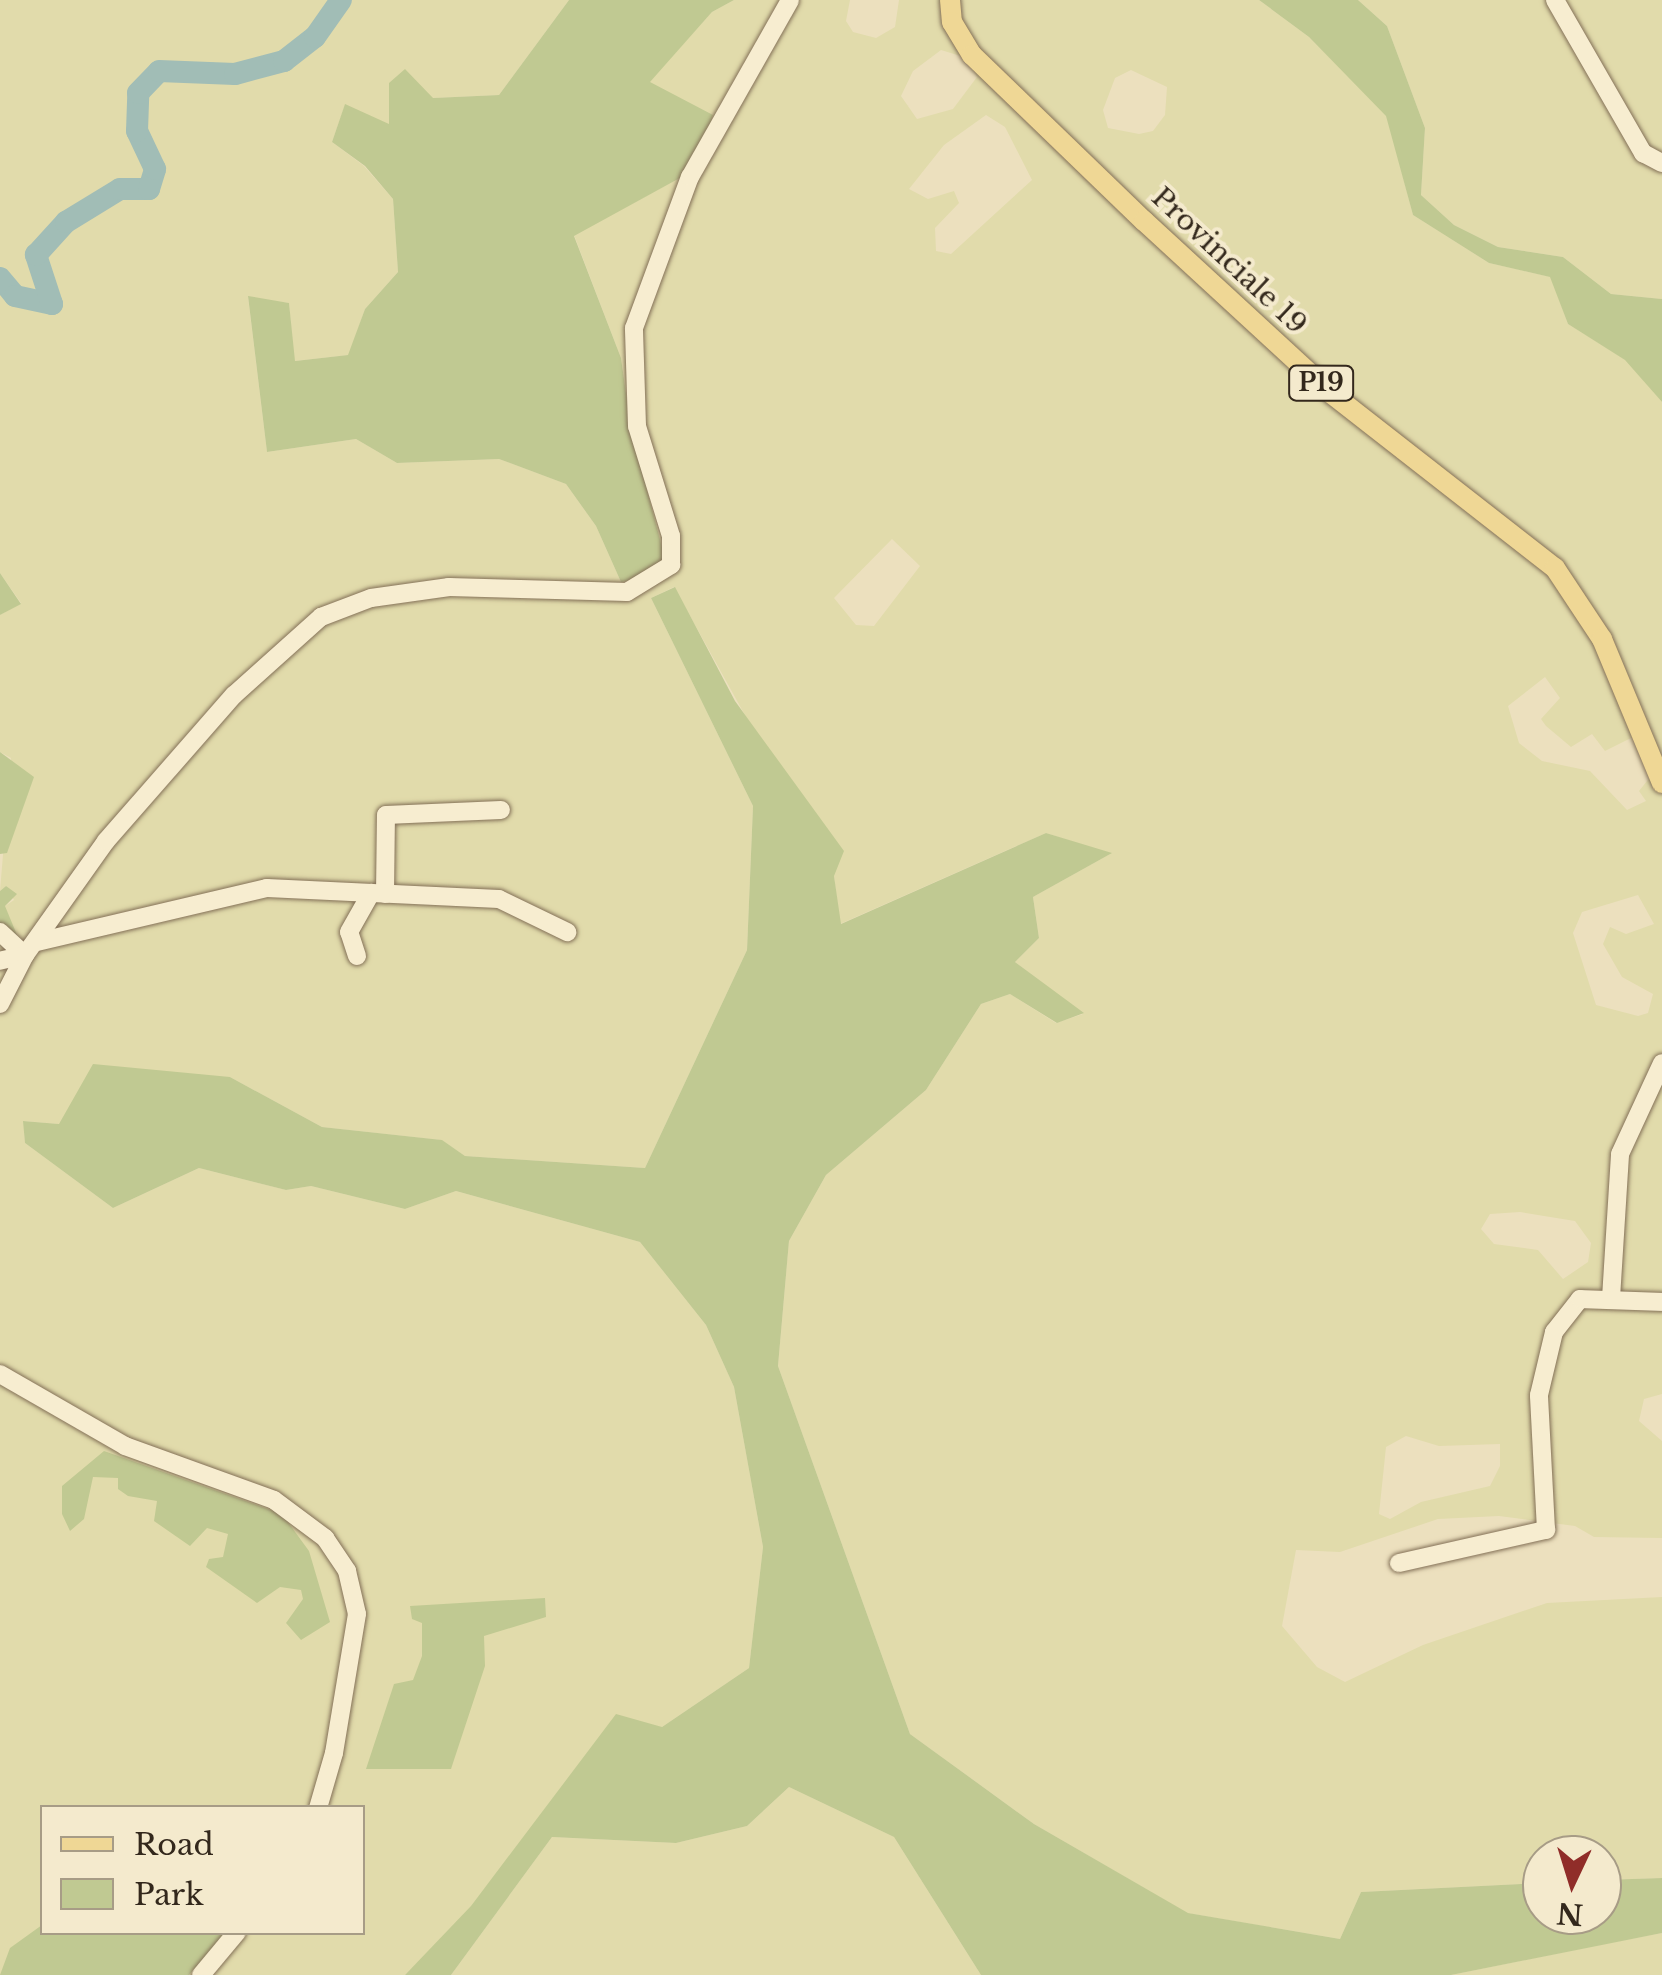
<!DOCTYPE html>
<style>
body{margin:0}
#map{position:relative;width:1662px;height:1975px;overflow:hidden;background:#ece0be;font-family:"Libre Baskerville",serif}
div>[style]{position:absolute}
.farmland>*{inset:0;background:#e1dbab}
.green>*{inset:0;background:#c0c992}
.river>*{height:22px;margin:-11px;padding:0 11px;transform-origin:11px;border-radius:11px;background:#a1bdb6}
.roads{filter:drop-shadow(0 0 2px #837057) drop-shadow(0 0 2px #837057)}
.minor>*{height:18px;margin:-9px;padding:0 9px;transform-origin:9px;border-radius:9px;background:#f7edd0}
.major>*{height:20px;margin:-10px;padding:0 10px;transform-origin:10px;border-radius:10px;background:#efd795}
span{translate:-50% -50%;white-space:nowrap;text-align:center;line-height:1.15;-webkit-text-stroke:8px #f4eacd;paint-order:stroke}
.shield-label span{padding:2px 8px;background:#f4eacd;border:2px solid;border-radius:8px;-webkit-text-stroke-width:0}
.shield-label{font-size:25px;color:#33281c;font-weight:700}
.street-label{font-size:28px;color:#33281c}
.legend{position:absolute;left:40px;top:1805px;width:325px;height:130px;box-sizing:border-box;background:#f4eacd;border:2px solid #a79c86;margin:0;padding:12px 18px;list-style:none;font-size:30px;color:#33281c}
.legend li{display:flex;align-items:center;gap:20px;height:50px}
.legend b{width:50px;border:2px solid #a79c86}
.north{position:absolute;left:1522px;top:1835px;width:100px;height:100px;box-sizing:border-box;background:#f4eacd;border:2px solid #a79c86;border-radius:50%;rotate:184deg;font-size:28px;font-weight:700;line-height:40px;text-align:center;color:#33281c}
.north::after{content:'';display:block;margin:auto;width:35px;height:45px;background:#902d29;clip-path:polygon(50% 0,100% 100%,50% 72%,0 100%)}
</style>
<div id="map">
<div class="farmland">
<i style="clip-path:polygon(evenodd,0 0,569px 0,499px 95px,433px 98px,390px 125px,345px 105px,332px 142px,364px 166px,393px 199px,398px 272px,365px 309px,349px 355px,294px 361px,289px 303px,248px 297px,267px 452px,356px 439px,397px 463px,499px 459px,566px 484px,596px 526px,621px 582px,631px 429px,621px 358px,574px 235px,689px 173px,649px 82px,712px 12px,734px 0,850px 0,846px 21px,853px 32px,876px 38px,895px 27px,899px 0,1259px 0,1309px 37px,1387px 116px,1413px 215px,1489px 263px,1551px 277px,1568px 324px,1626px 360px,1662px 402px,1662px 1394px,1644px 1399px,1639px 1421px,1662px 1441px,1662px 1538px,1594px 1537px,1575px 1526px,1499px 1516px,1438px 1519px,1340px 1552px,1296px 1550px,1282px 1626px,1317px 1667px,1345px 1682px,1423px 1645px,1547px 1603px,1662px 1597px,1662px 1878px,1602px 1880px,1602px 1855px,1542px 1855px,1542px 1883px,1361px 1892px,1340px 1939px,1187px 1913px,1034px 1824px,910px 1734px,778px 1366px,789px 1241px,826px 1175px,926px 1090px,981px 1004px,1010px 994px,1056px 1023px,1083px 1014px,1015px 962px,1039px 938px,1033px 897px,1110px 854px,1046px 833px,840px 924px,834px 876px,674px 587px,651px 598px,753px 806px,747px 950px,645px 1168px,465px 1156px,441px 1140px,322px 1127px,230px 1077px,59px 1124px,24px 1121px,25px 1143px,113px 1208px,199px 1168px,286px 1190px,311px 1186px,405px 1209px,456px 1191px,640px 1242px,706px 1325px,734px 1387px,763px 1547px,749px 1668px,662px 1727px,405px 1975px,0 1975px,0 926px,5px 906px,14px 900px,6px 886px,0 891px,11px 758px,0 752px,0 615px,21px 603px,0 573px,0 0,941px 50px,967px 58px,977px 77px,953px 109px,917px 119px,901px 96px,913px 71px,941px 50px,0 0,1131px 70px,1167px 87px,1165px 115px,1153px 131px,1139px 134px,1108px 128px,1103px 110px,1115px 78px,1131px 70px,0 0,986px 115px,1005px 127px,1032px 180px,951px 254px,936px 251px,935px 228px,959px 203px,954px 191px,928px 199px,909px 189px,944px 145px,986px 115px,0 0,892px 539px,920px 566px,874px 626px,856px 625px,834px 598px,892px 539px,0 0,1545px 677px,1560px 698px,1541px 719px,1546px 726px,1571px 747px,1592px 734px,1605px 751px,1633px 737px,1651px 776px,1639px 791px,1646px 801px,1627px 810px,1590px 771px,1542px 761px,1519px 743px,1508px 706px,1545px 677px,0 0,1638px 895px,1654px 924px,1626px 934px,1610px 927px,1603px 944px,1622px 977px,1653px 994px,1648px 1013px,1638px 1016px,1596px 1005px,1573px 933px,1582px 912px,1638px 895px,0 0,1520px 1212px,1575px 1221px,1591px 1243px,1588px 1262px,1563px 1279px,1538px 1250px,1494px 1244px,1481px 1229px,1490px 1214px,1520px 1212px,0 0,1406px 1436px,1439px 1446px,1500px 1444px,1500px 1466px,1490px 1486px,1421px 1502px,1390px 1519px,1379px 1514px,1386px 1447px,1406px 1436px,0 0,42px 1808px,362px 1808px,362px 1932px,42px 1932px,42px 1808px)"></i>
<i style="clip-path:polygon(1358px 0,1662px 0,1662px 299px,1611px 294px,1563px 257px,1498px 247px,1454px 225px,1421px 195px,1425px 128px,1387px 26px)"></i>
<i style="clip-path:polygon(789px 1787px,894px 1837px,981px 1975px,451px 1975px,552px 1837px,676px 1843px,747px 1826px)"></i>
<i style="clip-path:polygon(1662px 1933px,1662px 1975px,1451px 1975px,1604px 1944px)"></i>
</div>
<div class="green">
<i style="clip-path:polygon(569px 0,734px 0,712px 12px,650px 82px,713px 115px,700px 159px,689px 173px,574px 236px,621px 358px,631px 429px,665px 559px,650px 576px,621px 582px,596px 526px,566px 484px,499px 459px,397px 463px,356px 439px,267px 452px,248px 296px,289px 303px,295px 361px,348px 355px,365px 309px,398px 272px,393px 199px,365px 166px,332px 142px,345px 104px,389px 124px,389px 83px,405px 69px,433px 98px,499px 95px)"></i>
<i style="clip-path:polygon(1259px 0,1358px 0,1387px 26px,1425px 128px,1421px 195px,1454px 225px,1498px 247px,1563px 257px,1611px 294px,1662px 299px,1662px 402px,1625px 360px,1568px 324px,1550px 277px,1489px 263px,1413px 215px,1386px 116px,1309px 37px)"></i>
<i style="clip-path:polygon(0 573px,21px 604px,0 615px)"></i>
<i style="clip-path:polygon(675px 587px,735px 701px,844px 851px,834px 876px,841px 924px,1046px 833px,1112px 853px,1033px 897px,1039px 938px,1015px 962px,1084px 1013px,1057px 1023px,1010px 994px,981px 1004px,926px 1090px,826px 1175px,789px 1241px,778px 1366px,910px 1734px,1034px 1824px,1188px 1913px,1340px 1939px,1361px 1892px,1542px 1883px,1542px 1915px,1602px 1915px,1602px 1880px,1662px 1878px,1662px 1933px,1451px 1975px,981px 1975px,894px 1837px,789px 1787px,747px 1826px,676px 1843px,552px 1837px,451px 1975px,405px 1975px,471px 1906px,616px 1714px,662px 1727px,749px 1668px,763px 1547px,734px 1387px,706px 1325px,640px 1242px,456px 1191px,405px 1209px,311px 1186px,286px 1190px,199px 1168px,113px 1208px,25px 1143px,23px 1121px,59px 1124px,93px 1064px,230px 1077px,322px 1127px,442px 1140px,465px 1156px,645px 1168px,747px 950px,753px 806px,651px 598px)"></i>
<i style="clip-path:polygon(0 752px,34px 777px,7px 853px,0 854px)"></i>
<i style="clip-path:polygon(6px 886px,17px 894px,5px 906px,17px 935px,0 926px,0 891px)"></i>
<i style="clip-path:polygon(104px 1451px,282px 1514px,309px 1551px,330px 1622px,301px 1640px,286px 1623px,303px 1599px,301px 1590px,280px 1587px,257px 1603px,206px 1567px,209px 1559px,223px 1557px,228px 1534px,207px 1528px,190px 1546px,154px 1521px,157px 1501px,128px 1496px,118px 1489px,118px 1478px,93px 1477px,84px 1519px,70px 1531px,62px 1514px,62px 1486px)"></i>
<i style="clip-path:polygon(545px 1598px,546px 1617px,484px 1636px,485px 1666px,451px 1769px,366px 1769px,394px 1684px,413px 1680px,422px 1656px,422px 1623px,412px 1619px,410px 1606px)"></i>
<i style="clip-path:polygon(42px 1925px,42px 1932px,226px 1933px,189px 1975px,0 1975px,10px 1948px)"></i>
</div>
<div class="river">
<i style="left:0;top:278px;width:23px;rotate:50deg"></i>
<i style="left:15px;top:296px;width:38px;rotate:12deg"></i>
<i style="left:52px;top:304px;width:52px;rotate:-108.1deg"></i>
<i style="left:36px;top:255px;width:45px;rotate:-47.7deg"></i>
<i style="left:66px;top:222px;width:63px;rotate:-31.4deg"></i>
<i style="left:120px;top:189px;width:29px"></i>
<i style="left:149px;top:189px;width:21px;rotate:-73deg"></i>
<i style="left:155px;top:169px;width:42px;rotate:-115.3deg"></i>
<i style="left:137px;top:131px;width:38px;rotate:-88deg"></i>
<i style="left:138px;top:93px;width:30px;rotate:-46deg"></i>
<i style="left:159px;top:71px;width:76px;rotate:2.3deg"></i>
<i style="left:235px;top:74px;width:51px;rotate:-14.9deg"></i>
<i style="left:284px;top:61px;width:39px;rotate:-38deg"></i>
<i style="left:315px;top:37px;width:45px;rotate:-54.9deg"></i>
</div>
<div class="roads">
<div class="minor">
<i style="left:1555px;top:0;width:177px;rotate:60.1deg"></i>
<i style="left:1643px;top:153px;width:21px;rotate:28deg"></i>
<i style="left:385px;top:894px;width:79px;rotate:-89.3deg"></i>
<i style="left:386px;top:815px;width:115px;rotate:-2.5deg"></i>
<i style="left:0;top:932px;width:34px;rotate:43deg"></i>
<i style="left:25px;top:955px;width:26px;rotate:167deg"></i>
<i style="left:37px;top:942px;width:236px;rotate:-13.2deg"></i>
<i style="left:267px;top:888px;width:232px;rotate:2.7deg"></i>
<i style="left:499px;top:899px;width:76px;rotate:25.9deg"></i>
<i style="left:357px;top:956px;width:25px;rotate:-108deg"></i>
<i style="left:349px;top:932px;width:45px;rotate:-60.6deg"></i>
<i style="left:0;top:1004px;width:55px;rotate:-63deg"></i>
<i style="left:25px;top:955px;width:140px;rotate:-54.6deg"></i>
<i style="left:106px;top:841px;width:194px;rotate:-48.8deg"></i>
<i style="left:234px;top:695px;width:117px;rotate:-41.9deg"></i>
<i style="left:321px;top:617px;width:53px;rotate:-20.8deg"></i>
<i style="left:371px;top:598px;width:79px;rotate:-8deg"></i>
<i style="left:449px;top:587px;width:178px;rotate:1.6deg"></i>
<i style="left:627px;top:592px;width:52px;rotate:-31.5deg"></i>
<i style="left:671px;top:565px;width:29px;rotate:-90deg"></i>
<i style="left:671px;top:536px;width:115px;rotate:-107.2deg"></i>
<i style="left:637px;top:426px;width:98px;rotate:-91.8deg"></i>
<i style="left:634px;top:328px;width:161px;rotate:-69.7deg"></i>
<i style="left:690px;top:177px;width:203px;rotate:-60.5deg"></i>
<i style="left:1611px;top:1298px;width:144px;rotate:-86.4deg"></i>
<i style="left:1620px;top:1154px;width:100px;rotate:-65.2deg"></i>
<i style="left:0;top:1374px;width:144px;rotate:29.9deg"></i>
<i style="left:125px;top:1446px;width:158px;rotate:19.9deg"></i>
<i style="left:274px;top:1500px;width:64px;rotate:36.7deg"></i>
<i style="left:325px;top:1538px;width:40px;rotate:56deg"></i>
<i style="left:347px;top:1571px;width:44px;rotate:76.9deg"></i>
<i style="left:357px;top:1614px;width:141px;rotate:99.4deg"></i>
<i style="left:334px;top:1753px;width:57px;rotate:106.2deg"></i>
<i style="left:1399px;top:1563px;width:151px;rotate:-12.7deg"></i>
<i style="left:1546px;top:1530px;width:135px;rotate:-93deg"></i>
<i style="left:1539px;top:1395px;width:65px;rotate:-76.6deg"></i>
<i style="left:1554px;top:1332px;width:42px;rotate:-51.8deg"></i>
<i style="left:1580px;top:1299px;width:82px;rotate:2.1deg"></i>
<i style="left:201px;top:1975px;width:56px;rotate:-50.1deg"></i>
</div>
<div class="major">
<i style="left:950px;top:0;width:22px;rotate:85deg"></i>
<i style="left:952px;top:22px;width:39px;rotate:59deg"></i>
<i style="left:972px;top:55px;width:239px;rotate:44deg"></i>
<i style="left:1144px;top:221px;width:255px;rotate:42.6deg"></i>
<i style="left:1332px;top:394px;width:283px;rotate:38deg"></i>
<i style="left:1555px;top:568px;width:85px;rotate:56.5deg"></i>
<i style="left:1602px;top:639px;width:156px;rotate:67.4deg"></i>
</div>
</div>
<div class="shield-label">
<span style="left:1321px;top:383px">P19</span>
</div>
<div class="street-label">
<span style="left:1229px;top:261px;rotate:43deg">Provinciale 19</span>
</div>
<ul class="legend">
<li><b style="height:12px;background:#efd795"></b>Road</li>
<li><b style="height:28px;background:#c0c992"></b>Park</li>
</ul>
<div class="north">N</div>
</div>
